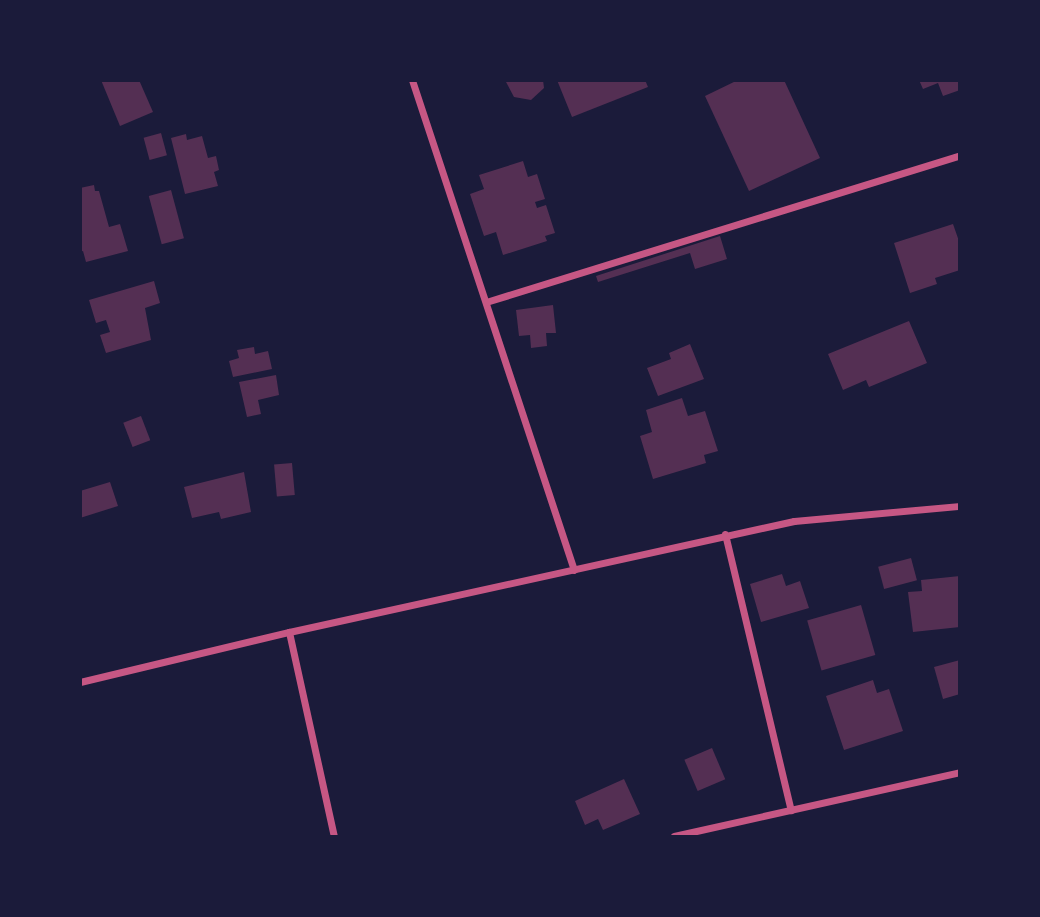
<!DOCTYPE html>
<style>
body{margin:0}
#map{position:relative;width:1040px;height:917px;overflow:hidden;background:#1b1b3a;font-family:Rubik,sans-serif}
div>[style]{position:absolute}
.building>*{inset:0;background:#542f53;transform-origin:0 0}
.minor>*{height:7px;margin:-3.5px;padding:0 3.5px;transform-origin:3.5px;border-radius:3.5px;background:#c65784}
span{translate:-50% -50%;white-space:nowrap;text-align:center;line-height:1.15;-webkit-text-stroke:5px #1b1b3a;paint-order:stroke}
.frame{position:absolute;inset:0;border:82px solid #1b1b3a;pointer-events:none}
</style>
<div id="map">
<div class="building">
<i style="clip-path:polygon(101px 80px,139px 80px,153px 112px,120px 126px)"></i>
<i style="clip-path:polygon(505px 80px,543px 80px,544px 88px,531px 100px,514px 97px)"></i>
<i style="clip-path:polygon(557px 80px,645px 80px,648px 87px,572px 117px)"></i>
<i style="clip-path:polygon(738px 80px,784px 80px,820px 158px,749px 191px,705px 96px)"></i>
<i style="clip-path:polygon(919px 80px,960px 80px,960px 90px,943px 96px,938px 83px,923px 89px)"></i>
<i style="left:161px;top:133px;width:23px;height:18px;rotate:75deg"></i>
<i style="clip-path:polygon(186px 134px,187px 140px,202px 136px,208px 158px,216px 156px,219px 170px,214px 172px,218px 186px,185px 194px,171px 138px)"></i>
<i style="clip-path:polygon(523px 161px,528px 177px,537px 174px,545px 199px,535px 202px,537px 208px,546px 205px,555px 233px,545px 236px,547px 241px,503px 255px,496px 232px,484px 236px,470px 194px,484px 189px,479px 175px)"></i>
<i style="clip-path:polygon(94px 185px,95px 191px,99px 191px,109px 227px,120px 224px,128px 251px,86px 262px,83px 251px,80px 252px,80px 188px)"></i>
<i style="left:171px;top:190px;width:50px;height:23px;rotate:75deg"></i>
<i style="clip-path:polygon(953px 224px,960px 244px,960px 270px,935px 278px,937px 284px,910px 293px,894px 243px)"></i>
<i style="clip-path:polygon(720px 236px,727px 259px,695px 269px,690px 253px,598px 282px,596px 276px)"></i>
<i style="clip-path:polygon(154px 281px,160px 303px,145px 308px,151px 340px,106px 353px,100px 335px,110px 332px,106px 320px,96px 323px,89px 300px)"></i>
<i style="clip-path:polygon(553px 305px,556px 333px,546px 333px,547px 346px,531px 348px,530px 335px,519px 336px,516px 310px)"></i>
<i style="clip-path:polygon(909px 321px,927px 363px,869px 387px,866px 380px,843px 390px,828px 354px)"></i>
<i style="clip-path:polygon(690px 344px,704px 379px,658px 396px,647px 368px,671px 359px,669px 353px)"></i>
<i style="clip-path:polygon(254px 347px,255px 354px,268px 351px,272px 369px,233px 377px,229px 361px,239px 358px,237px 350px)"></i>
<i style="clip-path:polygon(276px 375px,279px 395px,258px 400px,261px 414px,247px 417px,239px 382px)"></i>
<i style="clip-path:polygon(682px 398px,688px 416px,705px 411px,718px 451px,704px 455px,706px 463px,653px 479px,640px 436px,652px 432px,646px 410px)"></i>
<i style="left:141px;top:416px;width:26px;height:19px;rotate:69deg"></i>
<i style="left:292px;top:463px;width:32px;height:18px;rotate:85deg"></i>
<i style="clip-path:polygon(244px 472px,251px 512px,221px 519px,219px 512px,192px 518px,184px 487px)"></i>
<i style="clip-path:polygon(110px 482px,118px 506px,80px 518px,80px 491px)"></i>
<i style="left:911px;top:558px;width:23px;height:34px;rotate:75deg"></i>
<i style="clip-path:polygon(782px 574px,786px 586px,800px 581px,809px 608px,761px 622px,750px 584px)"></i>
<i style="clip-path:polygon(960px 576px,960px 627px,913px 632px,908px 592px,922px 591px,921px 580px)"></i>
<i style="left:861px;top:605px;width:52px;height:56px;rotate:74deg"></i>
<i style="clip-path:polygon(960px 660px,960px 694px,943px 699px,934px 667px)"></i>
<i style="clip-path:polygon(873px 680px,877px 693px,889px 689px,903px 731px,844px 750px,826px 696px)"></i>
<i style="left:712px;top:748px;width:34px;height:30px;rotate:67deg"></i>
<i style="clip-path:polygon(624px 779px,640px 814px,603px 830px,598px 819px,585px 825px,575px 801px)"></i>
</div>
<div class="minor">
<i style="left:412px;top:80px;width:516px;rotate:71.71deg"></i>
<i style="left:486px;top:302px;width:496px;rotate:-17.2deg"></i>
<i style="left:725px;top:534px;width:284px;rotate:76.6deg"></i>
<i style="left:289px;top:632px;width:209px;rotate:77.6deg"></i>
<i style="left:80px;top:682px;width:215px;rotate:-13.5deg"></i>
<i style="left:289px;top:632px;width:517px;rotate:-12.4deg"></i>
<i style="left:794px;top:521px;width:167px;rotate:-5.2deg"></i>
<i style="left:674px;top:836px;width:293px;rotate:-12.6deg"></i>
</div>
<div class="frame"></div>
</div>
